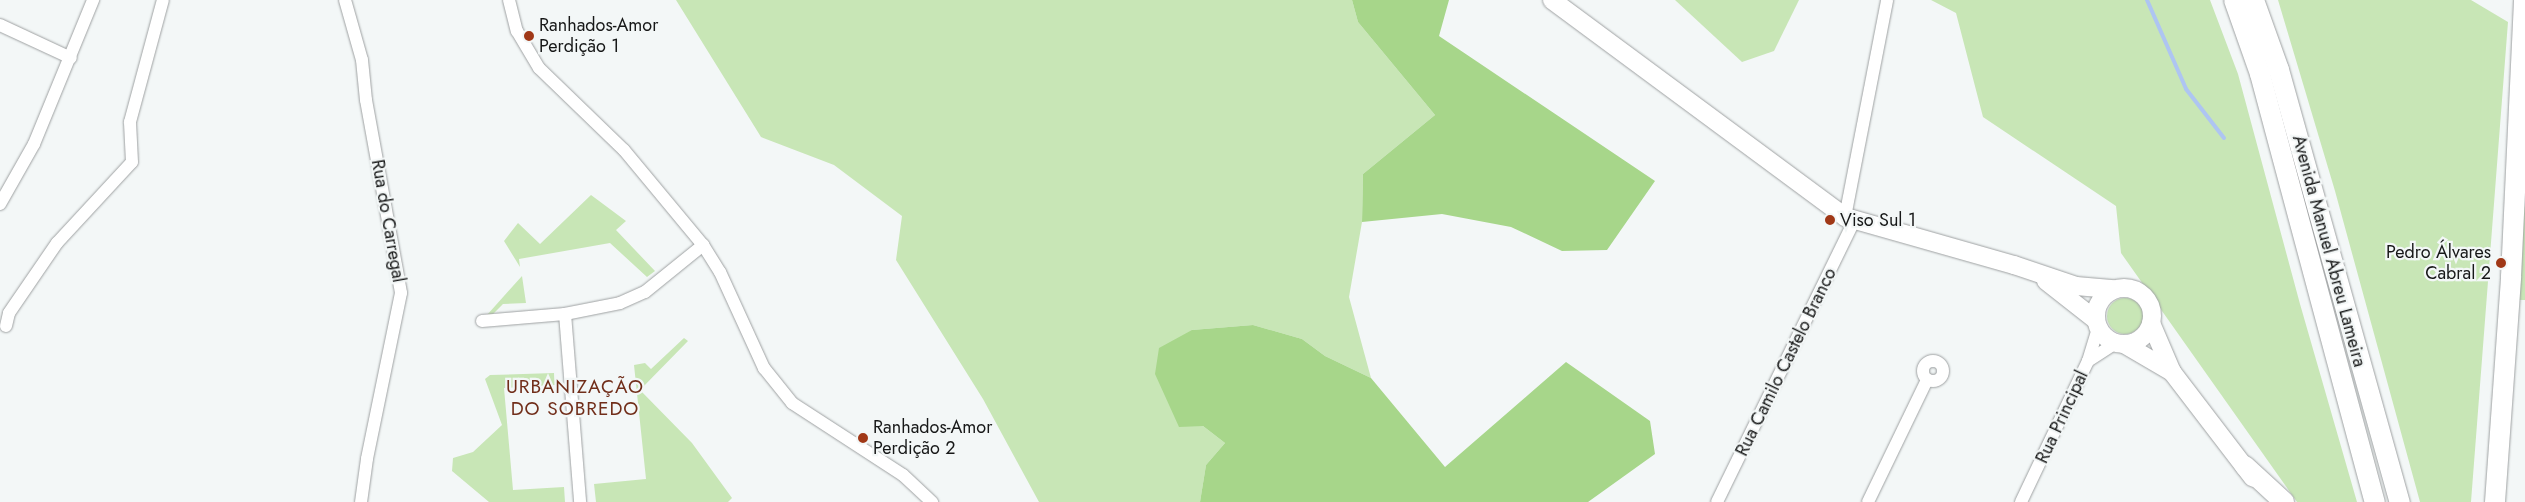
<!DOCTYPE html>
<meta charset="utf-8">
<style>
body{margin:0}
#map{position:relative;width:2525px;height:502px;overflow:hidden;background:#f3f7f7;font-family:Jost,sans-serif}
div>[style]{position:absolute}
.green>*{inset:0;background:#c8e6b6}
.round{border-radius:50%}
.forest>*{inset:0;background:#a7d68a}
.stream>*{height:4px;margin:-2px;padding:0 2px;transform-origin:2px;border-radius:2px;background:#aec5f2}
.roads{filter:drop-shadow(0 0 1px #9ea1a2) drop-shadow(0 0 1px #9ea1a2)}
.street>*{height:12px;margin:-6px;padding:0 6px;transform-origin:6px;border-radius:6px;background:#fff}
.street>.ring{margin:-6px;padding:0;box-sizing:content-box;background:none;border:12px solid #fff;border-radius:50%}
.secondary>*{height:18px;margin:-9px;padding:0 9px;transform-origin:9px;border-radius:9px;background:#fff}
.secondary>.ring{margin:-9px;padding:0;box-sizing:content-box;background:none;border:18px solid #fff;border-radius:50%}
.primary>*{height:20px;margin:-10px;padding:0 10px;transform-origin:10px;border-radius:10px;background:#fff}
.dots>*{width:14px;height:14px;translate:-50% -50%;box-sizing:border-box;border:2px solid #f3f7f7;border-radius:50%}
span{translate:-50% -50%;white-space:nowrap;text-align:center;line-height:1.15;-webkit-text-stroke:4.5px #f3f7f7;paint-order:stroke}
.poi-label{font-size:18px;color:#171818}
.left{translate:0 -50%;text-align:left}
.right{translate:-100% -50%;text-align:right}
.street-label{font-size:18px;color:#171818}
.neighbourhood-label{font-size:19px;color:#712e1a;letter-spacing:1px}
</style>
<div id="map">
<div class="green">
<i style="clip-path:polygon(676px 0,1352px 0,1358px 22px,1435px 115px,1363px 174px,1362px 222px,1349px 297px,1371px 378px,1325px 356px,1302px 339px,1253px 325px,1192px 330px,1203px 426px,1225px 443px,1206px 465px,1200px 502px,1039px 502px,983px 399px,896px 260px,902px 216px,834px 165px,761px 137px)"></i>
<i style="clip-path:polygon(1675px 0,1799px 0,1774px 51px,1742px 62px)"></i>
<i style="clip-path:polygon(1931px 0,2210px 0,2238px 74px,2300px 304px,2357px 502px,2297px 502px,2121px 253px,2116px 206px,1983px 117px,1956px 13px)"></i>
<i style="clip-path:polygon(2278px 0,2471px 0,2508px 22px,2471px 502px,2420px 502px,2335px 191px)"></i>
<i style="clip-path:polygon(591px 195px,626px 221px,616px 230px,655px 271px,647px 277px,610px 243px,519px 259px,520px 267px,504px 241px,518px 223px,540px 244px)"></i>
<i style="clip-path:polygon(2525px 205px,2525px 300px,2519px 300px,2522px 213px)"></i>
<i style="clip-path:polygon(522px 276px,526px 303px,503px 304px,492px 315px,487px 315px)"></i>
<i class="round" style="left:2107px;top:298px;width:36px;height:36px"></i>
<i style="clip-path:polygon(684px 338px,688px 341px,640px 390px,692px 443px,732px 498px,728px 502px,596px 502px,594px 484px,646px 479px,634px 365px,645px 363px,651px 369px)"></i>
<i style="clip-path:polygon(554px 373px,555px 385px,504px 388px,513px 490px,564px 487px,565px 502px,489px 502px,452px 471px,453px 458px,473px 452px,502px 425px,485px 379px,490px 375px)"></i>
</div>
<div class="forest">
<i style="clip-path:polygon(1352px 0,1449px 0,1439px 36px,1655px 181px,1607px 250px,1562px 251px,1511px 227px,1442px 214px,1362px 222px,1363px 174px,1435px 115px,1358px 22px)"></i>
<i style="clip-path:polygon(1253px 325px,1302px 339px,1325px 356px,1371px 378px,1445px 467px,1566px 362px,1650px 421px,1655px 454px,1588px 502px,1200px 502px,1206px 465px,1225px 443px,1203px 426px,1179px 427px,1155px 374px,1159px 348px,1192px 330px)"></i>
</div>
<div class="stream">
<i style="left:2147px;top:0;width:97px;rotate:66.3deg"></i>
<i style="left:2186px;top:89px;width:62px;rotate:52.2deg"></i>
</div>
<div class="roads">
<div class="street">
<i style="left:345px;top:0;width:62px;rotate:74.2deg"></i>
<i style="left:362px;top:60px;width:40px;rotate:84.3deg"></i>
<i style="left:366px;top:100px;width:196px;rotate:79.7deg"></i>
<i style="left:401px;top:293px;width:169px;rotate:101.6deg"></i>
<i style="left:367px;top:459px;width:43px;rotate:97.9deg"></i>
<i style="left:509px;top:0;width:32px;rotate:76deg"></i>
<i style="left:517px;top:31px;width:43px;rotate:59.3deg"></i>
<i style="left:539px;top:68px;width:118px;rotate:44deg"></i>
<i style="left:624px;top:150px;width:124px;rotate:50.3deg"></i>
<i style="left:703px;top:245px;width:32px;rotate:58deg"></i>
<i style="left:720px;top:272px;width:106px;rotate:65.4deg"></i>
<i style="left:764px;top:368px;width:45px;rotate:51.3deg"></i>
<i style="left:792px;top:403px;width:132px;rotate:33deg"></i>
<i style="left:903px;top:475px;width:40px;rotate:43deg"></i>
<i style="left:0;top:25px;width:78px;rotate:24.9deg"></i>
<i style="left:0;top:204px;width:69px;rotate:-60.5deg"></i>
<i style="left:34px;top:144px;width:156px;rotate:-67.7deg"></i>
<i style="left:1845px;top:217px;width:221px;rotate:-79deg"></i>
<i style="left:565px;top:314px;width:189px;rotate:85.4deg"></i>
<i style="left:482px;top:321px;width:83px;rotate:-4.8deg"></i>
<i style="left:565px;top:314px;width:56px;rotate:-11.3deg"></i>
<i style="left:620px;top:303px;width:27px;rotate:-24deg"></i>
<i style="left:645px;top:292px;width:75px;rotate:-39deg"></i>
<i style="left:6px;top:326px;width:13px;rotate:-77deg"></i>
<i style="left:9px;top:313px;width:85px;rotate:-55.6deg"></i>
<i style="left:57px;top:243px;width:110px;rotate:-47.2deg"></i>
<i style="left:132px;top:162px;width:40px;rotate:-92.9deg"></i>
<i style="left:130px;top:122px;width:126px;rotate:-74.9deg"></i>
<i class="ring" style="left:1923px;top:361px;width:8px;height:8px"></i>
<i style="left:2088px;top:361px;width:33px;rotate:-33deg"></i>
<i style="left:1717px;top:502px;width:313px;rotate:-64deg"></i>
<i style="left:1868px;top:502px;width:136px;rotate:-64.2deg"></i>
<i style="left:2021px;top:502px;width:156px;rotate:-64.6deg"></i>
<i style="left:2088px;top:361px;width:34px;rotate:-73deg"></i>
</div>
<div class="secondary">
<i style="left:1552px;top:0;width:365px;rotate:36.5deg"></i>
<i style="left:1845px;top:217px;width:176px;rotate:15.9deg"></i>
<i style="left:2014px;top:265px;width:65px;rotate:18.7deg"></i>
<i style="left:2076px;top:286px;width:38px;rotate:5deg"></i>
<i style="left:2046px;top:281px;width:63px;rotate:38deg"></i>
<i class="ring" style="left:2096px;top:288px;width:38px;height:38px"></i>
<i style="left:2151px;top:323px;width:53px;rotate:66.8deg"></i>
<i style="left:2172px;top:372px;width:133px;rotate:52.6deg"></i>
<i style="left:2124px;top:344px;width:56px;rotate:30.3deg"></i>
</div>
<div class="primary">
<i style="left:2234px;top:0;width:78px;rotate:70.6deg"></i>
<i style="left:2260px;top:74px;width:443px;rotate:75deg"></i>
<i style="left:2254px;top:0;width:74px;rotate:70.3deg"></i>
<i style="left:2279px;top:70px;width:449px;rotate:74.4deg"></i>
<i style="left:2245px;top:466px;width:53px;rotate:42.7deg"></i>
<i style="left:2495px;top:502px;width:226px;rotate:-85.9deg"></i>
<i style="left:2511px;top:277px;width:277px;rotate:-87.3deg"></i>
</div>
</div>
<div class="dots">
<i style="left:529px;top:36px;background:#a03817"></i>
<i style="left:1830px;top:220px;background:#a03817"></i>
<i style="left:2501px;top:263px;background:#a03817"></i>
<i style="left:863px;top:438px;background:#a03817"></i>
</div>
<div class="poi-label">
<span class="left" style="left:539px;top:36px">Ranhados-Amor<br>Perdição 1</span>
<span class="left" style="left:1840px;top:220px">Viso Sul 1</span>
<span class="right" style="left:2491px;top:263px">Pedro Álvares<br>Cabral 2</span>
<span class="left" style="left:873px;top:438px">Ranhados-Amor<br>Perdição 2</span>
</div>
<div class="street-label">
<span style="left:388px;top:221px;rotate:80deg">Rua do Carregal</span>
<span style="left:2329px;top:251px;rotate:75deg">Avenida Manuel Abreu Lameira</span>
<span style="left:1786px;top:362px;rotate:-64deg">Rua Camilo Castelo Branco</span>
<span style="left:2062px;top:417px;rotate:-65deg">Rua Principal</span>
</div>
<div class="neighbourhood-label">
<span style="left:575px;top:398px">URBANIZAÇÃO<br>DO SOBREDO</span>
</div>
</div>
